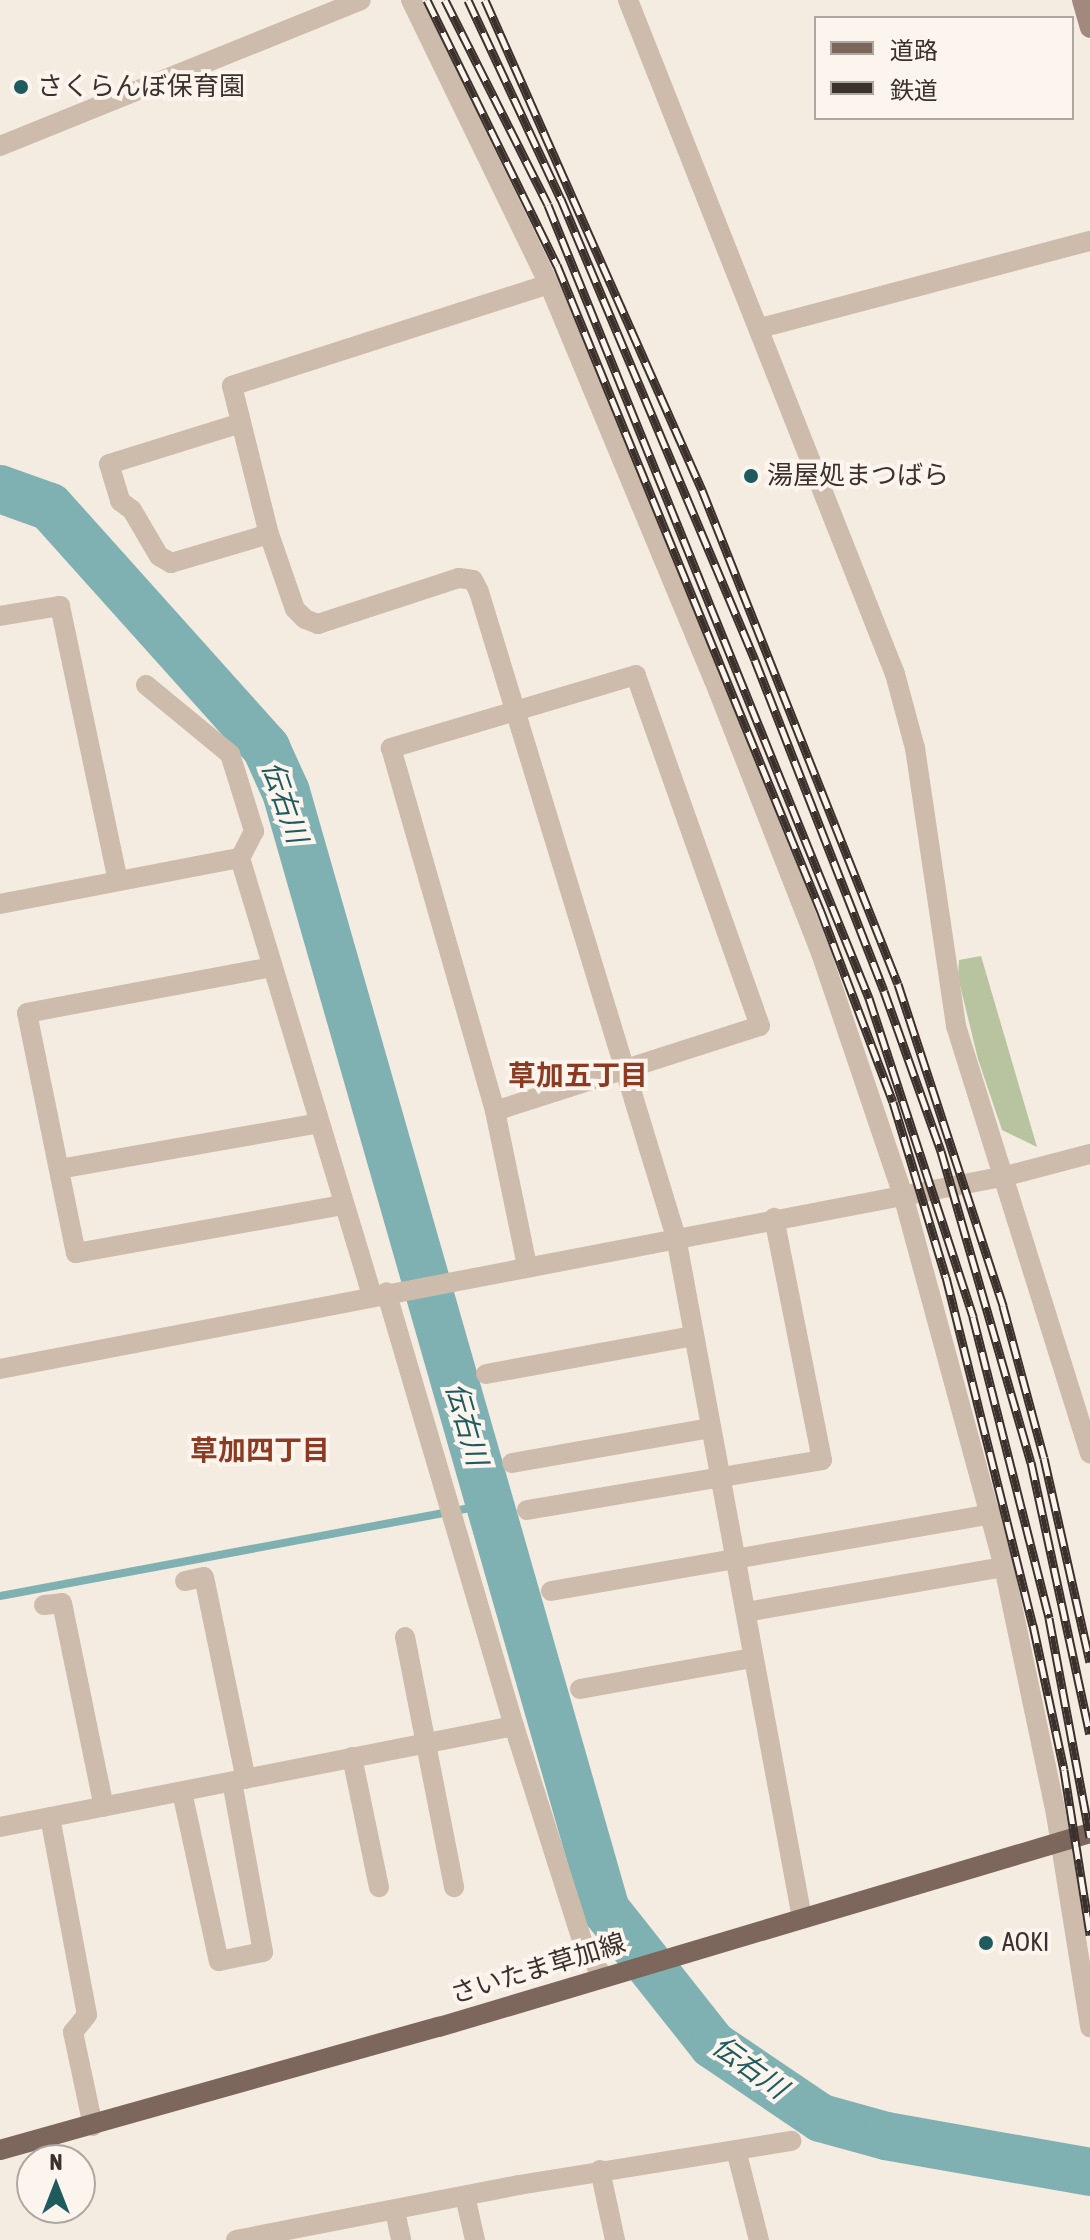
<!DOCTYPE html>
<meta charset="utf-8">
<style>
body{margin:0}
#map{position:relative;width:1090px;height:2240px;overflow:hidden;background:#f4ebe1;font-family:"Asap Condensed","Noto Sans JP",sans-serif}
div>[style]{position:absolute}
.green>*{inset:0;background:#b8c4a0}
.stream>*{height:8px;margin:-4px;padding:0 4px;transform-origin:4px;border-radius:4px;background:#7fb0b2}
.river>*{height:48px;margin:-24px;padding:0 24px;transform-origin:24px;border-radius:24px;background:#7fb0b2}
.street>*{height:20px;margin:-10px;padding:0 10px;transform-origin:10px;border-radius:10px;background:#cdbbac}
.secondary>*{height:20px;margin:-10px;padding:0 10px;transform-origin:10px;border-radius:10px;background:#a18a7d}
.primary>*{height:20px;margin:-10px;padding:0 10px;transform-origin:10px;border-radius:10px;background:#7d675c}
.rail>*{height:9px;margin-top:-4.5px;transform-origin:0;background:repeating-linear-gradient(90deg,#fbf5ee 0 18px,#3b302b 0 36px);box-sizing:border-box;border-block:2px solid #3b302b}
.dots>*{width:22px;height:22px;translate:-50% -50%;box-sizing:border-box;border:4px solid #fbf5ee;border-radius:50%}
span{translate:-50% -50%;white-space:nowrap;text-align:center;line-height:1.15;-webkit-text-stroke:8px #fbf5ee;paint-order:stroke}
.poi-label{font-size:26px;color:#3b302b}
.left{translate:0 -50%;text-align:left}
.street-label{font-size:26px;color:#3b302b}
.water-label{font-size:28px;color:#1f5a5e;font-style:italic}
.neighbourhood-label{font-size:28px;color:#8c3b22;font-weight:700}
.legend{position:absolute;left:814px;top:16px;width:260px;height:104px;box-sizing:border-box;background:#fbf5ee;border:2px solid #aea6a0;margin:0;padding:10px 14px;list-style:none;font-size:24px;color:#3b302b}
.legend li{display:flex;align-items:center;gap:16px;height:40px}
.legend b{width:40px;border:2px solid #aea6a0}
.north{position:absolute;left:16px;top:2144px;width:80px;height:80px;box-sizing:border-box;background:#fbf5ee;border:2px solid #aea6a0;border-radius:50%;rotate:0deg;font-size:22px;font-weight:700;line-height:32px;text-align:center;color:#3b302b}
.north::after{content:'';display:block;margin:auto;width:28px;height:36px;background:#1f5a5e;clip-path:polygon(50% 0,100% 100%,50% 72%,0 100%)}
</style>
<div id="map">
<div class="green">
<i style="clip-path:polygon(981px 956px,1037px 1147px,1002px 1130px,978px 1059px,958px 977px,959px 960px)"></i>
</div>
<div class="stream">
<i style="left:0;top:1596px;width:500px;rotate:-10.6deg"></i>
</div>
<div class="river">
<i style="left:0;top:489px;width:53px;rotate:19.8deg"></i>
<i style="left:50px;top:507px;width:324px;rotate:48.1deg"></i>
<i style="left:266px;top:748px;width:48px;rotate:65.6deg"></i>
<i style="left:286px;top:792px;width:1163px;rotate:74.03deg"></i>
<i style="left:606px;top:1910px;width:172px;rotate:51.6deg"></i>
<i style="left:713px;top:2045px;width:130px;rotate:34.1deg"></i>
<i style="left:821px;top:2118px;width:67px;rotate:15.5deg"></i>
<i style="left:886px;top:2136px;width:207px;rotate:10deg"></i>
</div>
<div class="street">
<i style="left:411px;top:0;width:316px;rotate:64.1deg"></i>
<i style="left:549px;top:284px;width:429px;rotate:67.4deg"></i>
<i style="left:714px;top:680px;width:296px;rotate:68.6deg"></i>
<i style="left:822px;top:956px;width:252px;rotate:71.3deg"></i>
<i style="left:903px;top:1195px;width:385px;rotate:74.8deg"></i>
<i style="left:1004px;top:1567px;width:252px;rotate:78.1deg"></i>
<i style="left:1056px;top:1814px;width:216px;rotate:80.9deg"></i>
<i style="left:628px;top:0;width:725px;rotate:68.39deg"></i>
<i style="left:895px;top:674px;width:77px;rotate:74.9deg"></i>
<i style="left:915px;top:748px;width:281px;rotate:81.6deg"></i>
<i style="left:956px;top:1026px;width:448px;rotate:72.6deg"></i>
<i style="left:0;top:146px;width:389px;rotate:-22deg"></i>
<i style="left:549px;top:284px;width:333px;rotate:162.2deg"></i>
<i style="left:232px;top:386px;width:153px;rotate:76deg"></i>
<i style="left:269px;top:534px;width:79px;rotate:70.9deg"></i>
<i style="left:295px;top:609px;width:14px;rotate:45deg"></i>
<i style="left:305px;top:619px;width:14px;rotate:21deg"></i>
<i style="left:318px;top:624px;width:148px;rotate:-18.1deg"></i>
<i style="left:459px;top:578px;width:14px;rotate:8deg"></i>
<i style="left:473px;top:580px;width:13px;rotate:63deg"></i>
<i style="left:479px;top:592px;width:674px;rotate:73.02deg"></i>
<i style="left:676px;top:1237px;width:693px;rotate:79.52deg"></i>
<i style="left:760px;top:328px;width:341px;rotate:-14.8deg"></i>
<i style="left:241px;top:423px;width:138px;rotate:162.7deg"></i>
<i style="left:109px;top:464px;width:39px;rotate:73deg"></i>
<i style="left:120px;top:501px;width:15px;rotate:37deg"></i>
<i style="left:132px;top:510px;width:53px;rotate:59.6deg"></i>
<i style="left:159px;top:556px;width:14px;rotate:30deg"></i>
<i style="left:171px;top:563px;width:102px;rotate:-16.5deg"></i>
<i style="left:0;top:616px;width:61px;rotate:-9.5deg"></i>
<i style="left:60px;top:606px;width:281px;rotate:78.1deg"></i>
<i style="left:146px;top:685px;width:109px;rotate:39.4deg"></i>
<i style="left:230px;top:754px;width:81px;rotate:72.7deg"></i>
<i style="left:254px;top:831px;width:30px;rotate:117deg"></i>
<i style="left:0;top:904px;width:244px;rotate:-10.9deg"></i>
<i style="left:240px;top:858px;width:456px;rotate:73.2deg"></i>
<i style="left:272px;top:967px;width:249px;rotate:169.4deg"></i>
<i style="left:27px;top:1013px;width:245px;rotate:78.5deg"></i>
<i style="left:76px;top:1253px;width:270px;rotate:-10.2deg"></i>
<i style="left:495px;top:1111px;width:278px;rotate:-17.8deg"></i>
<i style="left:760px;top:1026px;width:372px;rotate:-109.5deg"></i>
<i style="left:636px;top:675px;width:256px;rotate:163.4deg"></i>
<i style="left:391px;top:748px;width:378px;rotate:74deg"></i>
<i style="left:495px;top:1111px;width:158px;rotate:78.3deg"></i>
<i style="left:59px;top:1169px;width:264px;rotate:-10deg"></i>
<i style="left:0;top:1369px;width:1024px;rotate:-10.86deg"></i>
<i style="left:1006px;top:1176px;width:87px;rotate:-14.7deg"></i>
<i style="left:486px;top:1374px;width:210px;rotate:-10.4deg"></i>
<i style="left:512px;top:1463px;width:202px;rotate:-10deg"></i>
<i style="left:527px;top:1510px;width:299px;rotate:-9.6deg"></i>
<i style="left:822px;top:1460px;width:247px;rotate:-101.2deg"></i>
<i style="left:185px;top:1581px;width:19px;rotate:-12deg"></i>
<i style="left:204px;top:1577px;width:206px;rotate:78.3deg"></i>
<i style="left:551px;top:1591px;width:448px;rotate:-9.9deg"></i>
<i style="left:44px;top:1605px;width:18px;rotate:-6deg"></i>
<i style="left:62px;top:1603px;width:208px;rotate:78.4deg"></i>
<i style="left:746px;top:1612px;width:262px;rotate:-9.9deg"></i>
<i style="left:405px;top:1637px;width:255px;rotate:78.9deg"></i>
<i style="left:580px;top:1689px;width:175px;rotate:-10.2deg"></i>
<i style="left:514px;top:1726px;width:228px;rotate:72.4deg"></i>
<i style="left:583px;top:1943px;width:38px;rotate:60deg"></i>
<i style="left:352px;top:1757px;width:133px;rotate:78.3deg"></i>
<i style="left:182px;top:1792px;width:173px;rotate:77.7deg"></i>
<i style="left:219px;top:1961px;width:45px;rotate:-11.6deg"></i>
<i style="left:263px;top:1952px;width:173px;rotate:-100.3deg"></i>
<i style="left:50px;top:1817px;width:201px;rotate:79.4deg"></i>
<i style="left:87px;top:2015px;width:22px;rotate:129deg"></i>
<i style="left:73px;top:2032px;width:96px;rotate:78deg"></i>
<i style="left:0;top:1827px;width:524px;rotate:-11.12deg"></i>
<i style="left:514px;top:1726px;width:452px;rotate:-106.4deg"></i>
<i style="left:736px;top:2150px;width:93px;rotate:75.7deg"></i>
<i style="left:600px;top:2170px;width:72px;rotate:77.9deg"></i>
<i style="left:465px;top:2196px;width:45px;rotate:77.2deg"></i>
<i style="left:395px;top:2211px;width:30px;rotate:78deg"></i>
<i style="left:236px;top:2240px;width:288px;rotate:-11deg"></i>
<i style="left:519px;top:2185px;width:276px;rotate:-9.2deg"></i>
</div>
<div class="secondary">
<i style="left:1082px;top:0;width:29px;rotate:74deg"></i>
</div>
<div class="primary">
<i style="left:0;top:2150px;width:456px;rotate:-15.7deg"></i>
<i style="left:439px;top:2027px;width:679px;rotate:-16.59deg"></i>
</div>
<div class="rail">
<i style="left:427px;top:0;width:295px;rotate:63.9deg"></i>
<i style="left:557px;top:265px;width:696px;rotate:67.79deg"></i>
<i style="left:820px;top:909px;width:206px;rotate:69.3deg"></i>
<i style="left:893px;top:1102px;width:183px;rotate:73.2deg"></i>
<i style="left:946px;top:1277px;width:359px;rotate:76deg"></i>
<i style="left:1033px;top:1625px;width:148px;rotate:77.9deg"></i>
<i style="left:1064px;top:1770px;width:167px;rotate:81deg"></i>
<i style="left:445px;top:0;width:229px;rotate:63.3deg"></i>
<i style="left:548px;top:205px;width:856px;rotate:67.96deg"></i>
<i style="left:869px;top:998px;width:336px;rotate:71.9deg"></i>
<i style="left:973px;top:1317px;width:310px;rotate:75.8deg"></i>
<i style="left:1049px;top:1618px;width:223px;rotate:79.4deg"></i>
<i style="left:468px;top:0;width:220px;rotate:65deg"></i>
<i style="left:561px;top:199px;width:500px;rotate:67.18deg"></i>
<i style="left:755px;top:660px;width:355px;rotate:68.7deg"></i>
<i style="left:884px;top:991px;width:170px;rotate:70.4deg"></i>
<i style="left:941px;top:1151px;width:324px;rotate:73.9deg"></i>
<i style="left:1031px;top:1462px;width:278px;rotate:77.8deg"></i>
<i style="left:485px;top:0;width:536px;rotate:66.11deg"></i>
<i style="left:702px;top:490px;width:531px;rotate:68.36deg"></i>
<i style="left:898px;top:984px;width:339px;rotate:71.9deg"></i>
<i style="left:1003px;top:1306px;width:157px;rotate:74.9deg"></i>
<i style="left:1044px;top:1458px;width:209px;rotate:77.3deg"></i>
</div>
<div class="dots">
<i style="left:21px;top:87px;background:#1f5a5e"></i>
<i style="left:751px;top:476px;background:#1f5a5e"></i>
<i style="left:986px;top:1943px;background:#1f5a5e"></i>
</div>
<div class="poi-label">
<span class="left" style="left:37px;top:87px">さくらんぼ保育園</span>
<span class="left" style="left:767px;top:476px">湯屋処まつばら</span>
<span class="left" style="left:1002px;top:1943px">AOKI</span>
</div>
<div class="street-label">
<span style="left:538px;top:1969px;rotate:-17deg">さいたま草加線</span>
</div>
<div class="water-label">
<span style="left:285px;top:802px;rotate:71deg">伝右川</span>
<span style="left:467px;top:1424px;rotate:74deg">伝右川</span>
<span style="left:750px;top:2067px;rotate:36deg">伝右川</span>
</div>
<div class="neighbourhood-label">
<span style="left:578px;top:1075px">草加五丁目</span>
<span style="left:260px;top:1450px">草加四丁目</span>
</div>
<ul class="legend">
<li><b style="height:10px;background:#7d675c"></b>道路</li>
<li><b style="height:10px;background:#3b302b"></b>鉄道</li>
</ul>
<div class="north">N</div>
</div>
